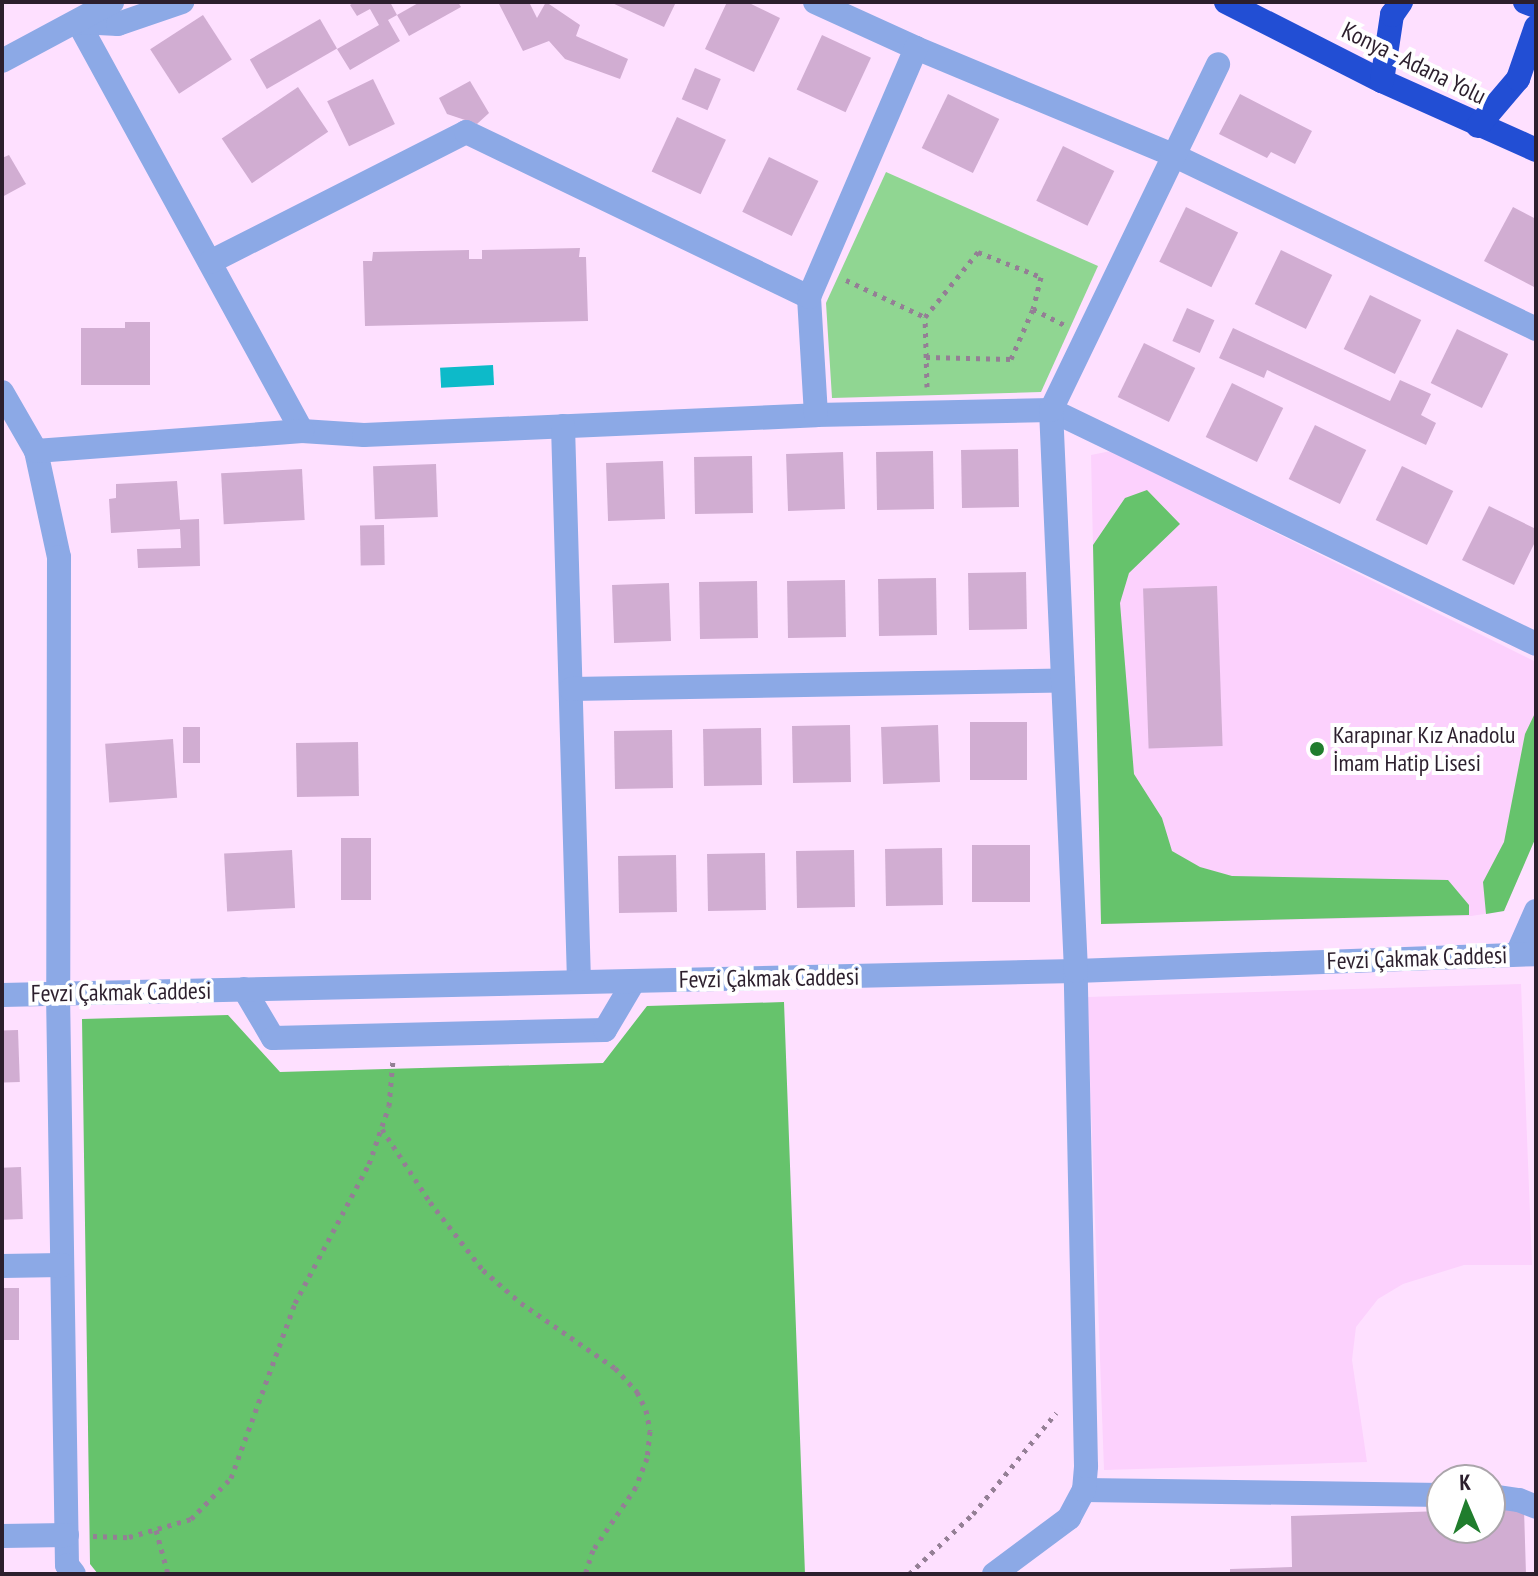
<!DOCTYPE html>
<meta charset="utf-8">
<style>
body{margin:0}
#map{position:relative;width:1538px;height:1576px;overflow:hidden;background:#fee0ff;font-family:"PT Sans Narrow",sans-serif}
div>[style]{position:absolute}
.built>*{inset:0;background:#fcd1fd}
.green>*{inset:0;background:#90d692}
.forest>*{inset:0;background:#66c36c}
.water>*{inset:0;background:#0dbac9;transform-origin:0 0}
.building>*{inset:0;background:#d1add2;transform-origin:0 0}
.path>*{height:5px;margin-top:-2.5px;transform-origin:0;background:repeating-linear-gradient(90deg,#947f95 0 4px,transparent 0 10px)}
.minor>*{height:24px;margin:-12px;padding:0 12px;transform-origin:12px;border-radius:12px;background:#8ca9e6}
.highway>*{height:24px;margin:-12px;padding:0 12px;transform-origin:12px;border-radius:12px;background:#224ed4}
.dots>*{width:22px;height:22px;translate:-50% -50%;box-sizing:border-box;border:4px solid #fff;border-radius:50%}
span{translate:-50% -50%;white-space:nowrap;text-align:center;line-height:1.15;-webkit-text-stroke:8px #fff;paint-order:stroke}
.street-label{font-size:24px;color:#2c1f2d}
.poi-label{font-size:24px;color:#2c1f2d}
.left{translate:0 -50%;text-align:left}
.frame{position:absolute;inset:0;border:4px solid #2c1f2d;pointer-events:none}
.north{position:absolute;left:1426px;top:1464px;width:80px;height:80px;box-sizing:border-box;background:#fff;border:2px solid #aba5ab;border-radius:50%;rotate:358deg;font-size:22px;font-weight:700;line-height:32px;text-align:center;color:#2c1f2d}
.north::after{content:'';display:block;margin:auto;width:28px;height:36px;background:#207d2d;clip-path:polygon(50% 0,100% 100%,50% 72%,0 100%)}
</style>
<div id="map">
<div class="built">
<i style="clip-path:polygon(1111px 451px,1536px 662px,1536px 837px,1504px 911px,1471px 916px,1101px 924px,1091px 455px)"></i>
<i style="clip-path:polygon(1521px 984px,1532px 1265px,1464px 1265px,1403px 1284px,1378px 1299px,1356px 1327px,1352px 1360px,1367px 1462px,1104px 1470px,1087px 997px)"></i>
</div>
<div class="green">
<i style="clip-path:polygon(886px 172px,1098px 266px,1041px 392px,832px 398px,826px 303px)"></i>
</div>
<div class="forest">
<i style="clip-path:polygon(1147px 490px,1180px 524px,1129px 573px,1120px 603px,1134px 774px,1162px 818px,1172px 851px,1200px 867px,1232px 876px,1448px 880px,1469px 905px,1469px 915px,1101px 924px,1093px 545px,1125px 498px)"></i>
<i style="clip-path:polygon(1536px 711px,1536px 837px,1504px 911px,1486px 914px,1483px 882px,1504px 842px,1525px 734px)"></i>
<i style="clip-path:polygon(784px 1002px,805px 1574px,98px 1574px,90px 1564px,82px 1019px,228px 1015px,280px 1072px,603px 1063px,647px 1006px)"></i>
</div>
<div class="water">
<i style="left:493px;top:365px;width:20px;height:53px;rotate:87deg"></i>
</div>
<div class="building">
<i style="clip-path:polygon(355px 2px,390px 2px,397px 15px,388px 20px,400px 41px,350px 70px,337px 49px,379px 25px,370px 9px,357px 16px,350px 5px)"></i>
<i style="clip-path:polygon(420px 2px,458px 2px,461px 7px,409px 36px,397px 15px)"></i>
<i style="clip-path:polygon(498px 2px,529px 2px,537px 18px,546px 2px,580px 25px,576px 36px,628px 59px,620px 79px,565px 59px,549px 41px,523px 51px)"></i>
<i style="clip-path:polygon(610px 2px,676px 2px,664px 27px)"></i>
<i style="clip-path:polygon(727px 2px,747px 2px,780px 18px,754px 72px,705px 49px)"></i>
<i style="left:203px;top:15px;width:53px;height:63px;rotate:57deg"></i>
<i style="left:320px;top:19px;width:34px;height:81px;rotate:60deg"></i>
<i style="left:822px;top:35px;width:54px;height:60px;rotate:25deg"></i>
<i style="left:695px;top:68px;width:28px;height:34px;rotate:23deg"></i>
<i style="left:373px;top:79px;width:50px;height:51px;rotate:64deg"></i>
<i style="clip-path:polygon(470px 81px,489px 113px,477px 124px,447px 114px,439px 98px)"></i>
<i style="left:298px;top:87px;width:54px;height:92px;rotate:56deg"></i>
<i style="left:948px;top:94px;width:57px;height:60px;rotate:26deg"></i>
<i style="clip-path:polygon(1240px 94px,1312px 131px,1295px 164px,1271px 152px,1267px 158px,1219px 134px)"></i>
<i style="left:677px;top:117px;width:54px;height:60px;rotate:25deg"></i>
<i style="left:1063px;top:146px;width:57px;height:61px;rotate:26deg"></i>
<i style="clip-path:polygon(9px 155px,26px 184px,2px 197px,2px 158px)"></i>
<i style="left:769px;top:157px;width:55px;height:61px;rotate:26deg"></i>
<i style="left:1186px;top:207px;width:58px;height:61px;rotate:26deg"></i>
<i style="clip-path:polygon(1513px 207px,1536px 219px,1536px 288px,1484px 261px)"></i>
<i style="clip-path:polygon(580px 248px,579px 257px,586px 257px,588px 321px,365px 326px,363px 261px,372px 261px,373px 252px,469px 250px,469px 259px,482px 259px,482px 250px)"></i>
<i style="left:1281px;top:250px;width:57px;height:60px;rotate:26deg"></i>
<i style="left:1370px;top:295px;width:57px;height:60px;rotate:26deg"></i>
<i style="left:1187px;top:308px;width:30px;height:36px;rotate:24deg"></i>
<i style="clip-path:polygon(125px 322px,150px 322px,150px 385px,81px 385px,81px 328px,125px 328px)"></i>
<i style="clip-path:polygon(1233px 328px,1390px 401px,1400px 380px,1431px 394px,1421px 415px,1436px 423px,1426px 445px,1267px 370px,1264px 378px,1219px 358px)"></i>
<i style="left:1457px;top:329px;width:57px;height:60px;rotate:26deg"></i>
<i style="left:1144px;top:343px;width:57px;height:60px;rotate:26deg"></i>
<i style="left:1232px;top:383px;width:57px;height:60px;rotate:26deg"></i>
<i style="left:1315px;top:425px;width:57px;height:60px;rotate:26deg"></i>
<i style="left:1018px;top:449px;width:58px;height:57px;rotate:89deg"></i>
<i style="left:933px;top:451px;width:58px;height:57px;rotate:89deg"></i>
<i style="left:843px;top:452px;width:57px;height:57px;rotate:88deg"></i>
<i style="left:752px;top:456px;width:57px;height:58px;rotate:89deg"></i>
<i style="left:663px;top:461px;width:58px;height:57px;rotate:88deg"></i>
<i style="left:436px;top:464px;width:53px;height:63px;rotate:88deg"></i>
<i style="left:1402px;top:466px;width:57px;height:60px;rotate:26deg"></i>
<i style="left:302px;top:469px;width:51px;height:81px;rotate:87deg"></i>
<i style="clip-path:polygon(177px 481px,180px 520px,199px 519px,200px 566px,138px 568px,137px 549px,181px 548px,180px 529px,111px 533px,109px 499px,116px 498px,116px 484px)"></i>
<i style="clip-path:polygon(1489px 506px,1536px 529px,1536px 540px,1514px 585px,1462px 560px)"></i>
<i style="left:384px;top:525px;width:40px;height:24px;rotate:89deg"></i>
<i style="left:1026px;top:572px;width:57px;height:58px;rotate:89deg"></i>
<i style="left:936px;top:578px;width:57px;height:58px;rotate:89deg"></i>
<i style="left:845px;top:580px;width:57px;height:58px;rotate:89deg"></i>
<i style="left:757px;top:581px;width:57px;height:58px;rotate:89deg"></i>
<i style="left:669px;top:583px;width:58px;height:57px;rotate:88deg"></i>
<i style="left:1217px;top:586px;width:160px;height:74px;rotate:88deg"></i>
<i style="left:970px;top:722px;width:57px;height:58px"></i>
<i style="left:850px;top:725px;width:57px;height:58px;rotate:89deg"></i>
<i style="left:938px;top:725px;width:57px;height:57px;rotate:88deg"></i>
<i style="left:183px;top:727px;width:17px;height:36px"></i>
<i style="left:761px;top:728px;width:57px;height:58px;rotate:89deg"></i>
<i style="left:672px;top:730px;width:58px;height:58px;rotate:89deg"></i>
<i style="left:173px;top:739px;width:59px;height:68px;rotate:86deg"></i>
<i style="left:358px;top:742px;width:54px;height:62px;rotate:89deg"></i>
<i style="left:371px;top:838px;width:62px;height:30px;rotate:90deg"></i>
<i style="left:1030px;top:845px;width:57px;height:58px;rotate:90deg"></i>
<i style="left:942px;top:848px;width:57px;height:57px;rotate:89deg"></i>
<i style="left:292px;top:850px;width:58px;height:68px;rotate:87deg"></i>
<i style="left:854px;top:850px;width:57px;height:58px;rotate:89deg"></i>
<i style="left:765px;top:853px;width:57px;height:58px;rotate:89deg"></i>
<i style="left:676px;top:855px;width:57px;height:58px;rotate:89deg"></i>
<i style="left:18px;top:1030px;width:52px;height:16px;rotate:88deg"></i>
<i style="left:21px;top:1167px;width:52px;height:19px;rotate:88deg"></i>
<i style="left:2px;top:1288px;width:17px;height:52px"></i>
<i style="clip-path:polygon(1524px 1509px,1526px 1574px,1230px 1574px,1230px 1569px,1292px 1567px,1291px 1516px,1442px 1511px,1442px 1528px,1490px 1528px,1490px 1510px)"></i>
</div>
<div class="path">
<i style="left:846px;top:280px;width:87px;rotate:25.1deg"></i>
<i style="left:926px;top:357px;width:85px;rotate:1.3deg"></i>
<i style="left:1011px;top:359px;width:55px;rotate:-66.3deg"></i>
<i style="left:927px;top:387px;width:70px;rotate:-91.6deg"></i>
<i style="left:925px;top:317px;width:84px;rotate:-50.8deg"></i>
<i style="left:978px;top:252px;width:68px;rotate:21.6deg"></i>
<i style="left:1041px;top:277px;width:33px;rotate:104deg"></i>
<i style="left:1033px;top:309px;width:36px;rotate:27deg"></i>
<i style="left:382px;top:1129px;width:87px;rotate:56.7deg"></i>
<i style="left:430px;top:1202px;width:86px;rotate:52.1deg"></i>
<i style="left:483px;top:1270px;width:50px;rotate:41deg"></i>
<i style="left:521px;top:1303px;width:114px;rotate:34.7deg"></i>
<i style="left:615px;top:1368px;width:33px;rotate:47deg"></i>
<i style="left:637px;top:1392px;width:20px;rotate:63deg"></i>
<i style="left:646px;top:1410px;width:21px;rotate:79deg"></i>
<i style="left:650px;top:1431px;width:27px;rotate:96deg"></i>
<i style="left:647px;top:1458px;width:31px;rotate:111deg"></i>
<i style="left:636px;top:1487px;width:76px;rotate:124.3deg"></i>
<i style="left:593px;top:1550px;width:25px;rotate:108deg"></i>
<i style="left:156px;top:1530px;width:46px;rotate:74.7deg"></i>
<i style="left:93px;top:1536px;width:36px;rotate:2deg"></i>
<i style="left:129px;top:1537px;width:65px;rotate:-16.2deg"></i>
<i style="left:191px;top:1519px;width:57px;rotate:-45.7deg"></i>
<i style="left:231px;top:1478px;width:186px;rotate:-69.9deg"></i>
<i style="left:295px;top:1303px;width:157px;rotate:-62deg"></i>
<i style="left:369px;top:1164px;width:61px;rotate:-71deg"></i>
<i style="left:389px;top:1106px;width:47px;rotate:-85.1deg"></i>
<i style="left:909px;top:1574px;width:88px;rotate:-43.2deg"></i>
<i style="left:973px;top:1514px;width:131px;rotate:-50.6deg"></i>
</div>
<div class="minor">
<i style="left:815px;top:2px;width:111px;rotate:24.5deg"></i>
<i style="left:916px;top:48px;width:281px;rotate:22.6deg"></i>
<i style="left:1175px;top:156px;width:400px;rotate:25.6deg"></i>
<i style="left:78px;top:22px;width:466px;rotate:61.3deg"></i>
<i style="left:302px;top:431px;width:62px;rotate:3.7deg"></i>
<i style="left:364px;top:435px;width:452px;rotate:-2.5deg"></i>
<i style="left:816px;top:415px;width:235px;rotate:-1.2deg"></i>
<i style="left:1051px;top:410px;width:538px;rotate:25.76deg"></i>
<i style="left:78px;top:22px;width:40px;rotate:2.9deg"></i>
<i style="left:118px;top:24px;width:68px;rotate:-19deg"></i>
<i style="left:2px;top:61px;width:125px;rotate:-28.2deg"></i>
<i style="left:210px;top:262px;width:287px;rotate:-26.9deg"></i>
<i style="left:466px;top:132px;width:381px;rotate:25.7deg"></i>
<i style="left:2px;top:392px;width:68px;rotate:60deg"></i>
<i style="left:36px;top:451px;width:108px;rotate:77.8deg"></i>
<i style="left:59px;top:557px;width:436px;rotate:90.1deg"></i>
<i style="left:58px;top:993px;width:572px;rotate:89.1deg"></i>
<i style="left:67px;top:1565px;width:11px;rotate:52deg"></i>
<i style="left:816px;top:415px;width:118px;rotate:-93.4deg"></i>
<i style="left:809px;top:297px;width:271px;rotate:-66.7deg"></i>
<i style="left:563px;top:426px;width:555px;rotate:88.35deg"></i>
<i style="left:36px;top:451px;width:267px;rotate:-4.3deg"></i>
<i style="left:571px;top:689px;width:492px;rotate:-1deg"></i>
<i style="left:1517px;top:954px;width:47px;rotate:-66.2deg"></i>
<i style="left:244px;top:989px;width:57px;rotate:59.4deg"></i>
<i style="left:273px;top:1038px;width:332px;rotate:-1.4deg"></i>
<i style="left:605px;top:1030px;width:57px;rotate:-59.4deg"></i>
<i style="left:2px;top:995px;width:1074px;rotate:-1.28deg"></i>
<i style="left:1076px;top:971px;width:460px;rotate:-2.1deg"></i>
<i style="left:2px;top:1266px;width:60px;rotate:-1deg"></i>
<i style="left:1084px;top:1490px;width:358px;rotate:0.8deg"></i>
<i style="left:1490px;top:1496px;width:29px;rotate:8deg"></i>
<i style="left:1519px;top:1500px;width:18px;rotate:22deg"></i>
<i style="left:2px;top:1536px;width:65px;rotate:-0.9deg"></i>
<i style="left:994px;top:1574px;width:94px;rotate:-36.7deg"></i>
<i style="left:1069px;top:1518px;width:32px;rotate:-62deg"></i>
<i style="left:1084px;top:1490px;width:24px;rotate:-85deg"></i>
<i style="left:1086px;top:1466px;width:495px;rotate:-91.2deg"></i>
<i style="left:1076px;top:971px;width:562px;rotate:-92.55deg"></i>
<i style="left:1051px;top:410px;width:384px;rotate:-64.2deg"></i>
</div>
<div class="highway">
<i style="left:1226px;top:2px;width:175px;rotate:26.9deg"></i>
<i style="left:1382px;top:81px;width:169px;rotate:24.1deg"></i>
<i style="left:1525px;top:2px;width:12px;rotate:20deg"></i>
<i style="left:1382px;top:81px;width:67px;rotate:-81.4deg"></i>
<i style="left:1392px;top:15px;width:16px;rotate:-55deg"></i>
<i style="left:1478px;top:126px;width:62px;rotate:-49.6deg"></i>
<i style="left:1518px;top:79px;width:55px;rotate:-70.9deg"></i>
</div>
<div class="dots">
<i style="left:1317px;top:749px;background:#207d2d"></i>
</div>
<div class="street-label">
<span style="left:1414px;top:63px;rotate:26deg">Konya - Adana Yolu</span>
<span style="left:1417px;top:958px;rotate:-2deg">Fevzi Çakmak Caddesi</span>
<span style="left:769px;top:978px;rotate:-1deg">Fevzi Çakmak Caddesi</span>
<span style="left:121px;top:992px;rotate:-1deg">Fevzi Çakmak Caddesi</span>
</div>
<div class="poi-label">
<span class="left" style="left:1333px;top:749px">Karapınar Kız Anadolu<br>İmam Hatip Lisesi</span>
</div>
<div class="frame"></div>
<div class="north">K</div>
</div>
